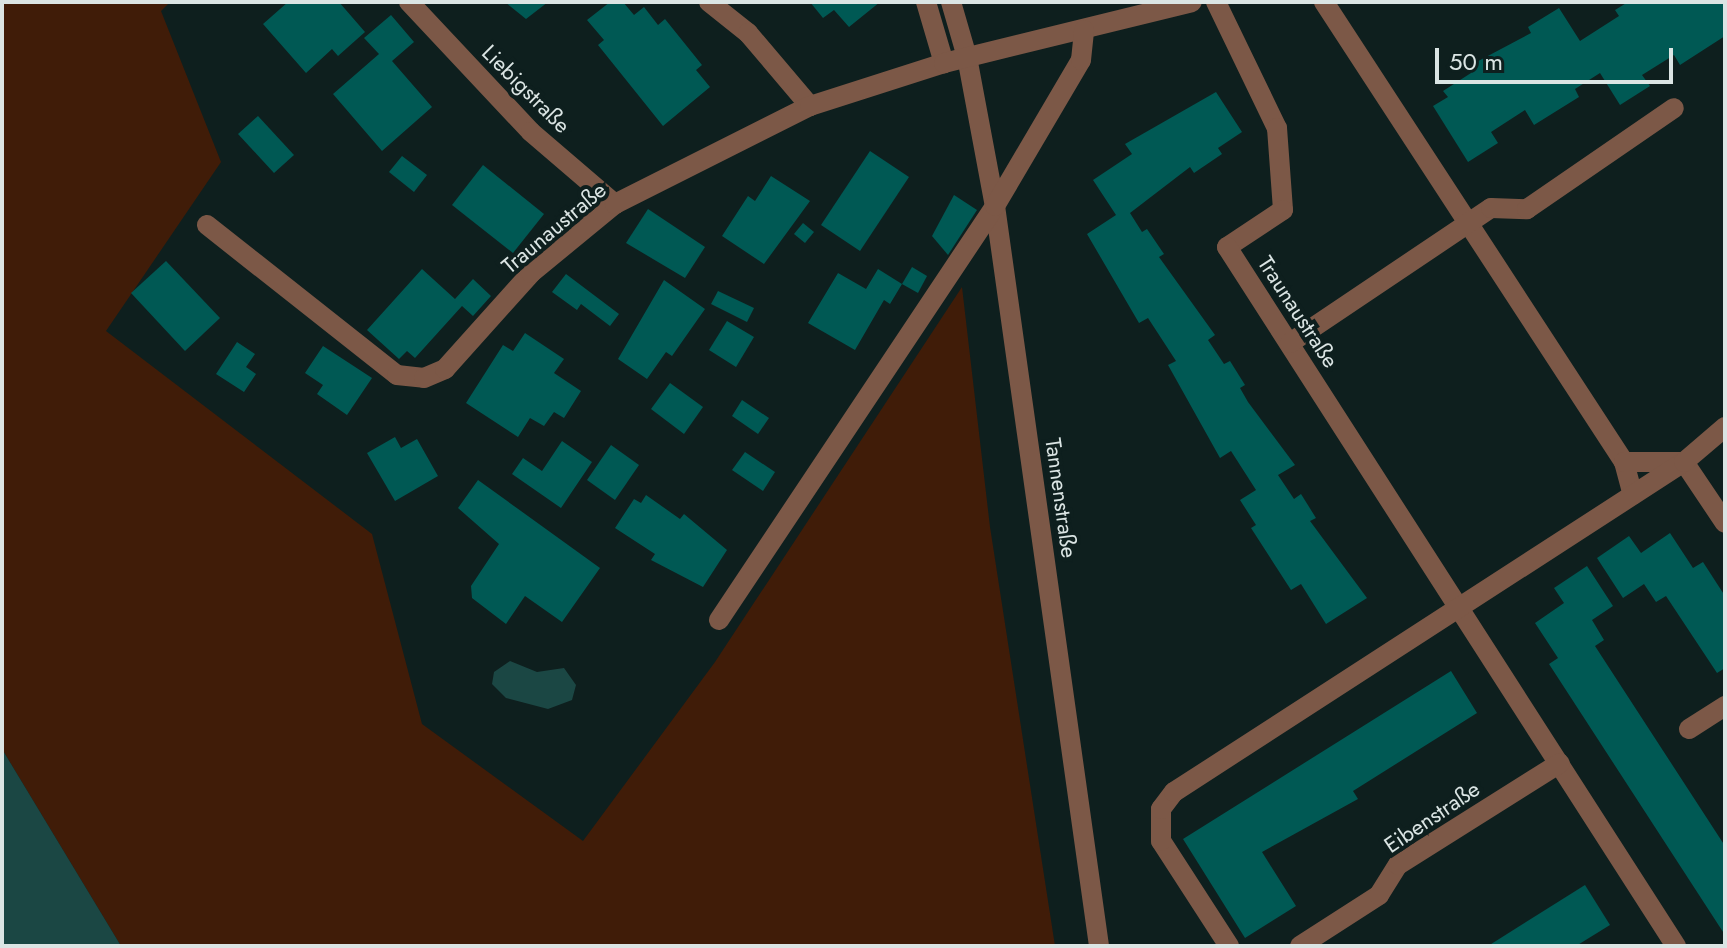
<!DOCTYPE html>
<meta charset="utf-8">
<style>
body{margin:0}
#map{position:relative;width:1727px;height:948px;overflow:hidden;background:#0e1f1e;font-family:Jost,sans-serif}
div>[style]{position:absolute}
[style*='--x']{left:calc(var(--x)*1px);top:calc(var(--y)*1px);width:calc(var(--w)*1px);rotate:calc(var(--a)*1deg)}
.green>*{inset:0;background:#401c08}
.water>*{inset:0;background:#1b4744}
.building>*{inset:0;background:#005954}
.minor>*{height:20px;margin:-10px;padding:0 10px;transform-origin:10px;border-radius:10px;background:#7c5847}
span{translate:-50% -50%;white-space:nowrap;text-align:center;line-height:1.15;-webkit-text-stroke:8px #0e1f1e;paint-order:stroke}
.street-label{font-size:22px;color:#dbe5e4}
.frame{position:absolute;inset:0;border:4px solid #dbe5e4;pointer-events:none}
.scale{position:absolute;left:1435px;top:48px;width:238px;height:36px;box-sizing:border-box;border:4px solid #dbe5e4;border-top:0;padding-left:10px;font-size:24px;line-height:28px;white-space:nowrap;color:#dbe5e4;-webkit-text-stroke:6px #0e1f1e;paint-order:stroke}
</style>
<div id="map">
<div class="green">
<i style="clip-path:polygon(2px 2px,170px 2px,161px 11px,221px 162px,106px 331px,372px 534px,422px 724px,583px 841px,715px 662px,962px 287px,990px 527px,1055px 946px,121px 946px,2px 749px)"></i>
</div>
<div class="water">
<i style="clip-path:polygon(510px 661px,537px 672px,564px 668px,576px 685px,572px 700px,548px 709px,506px 698px,492px 684px,494px 672px)"></i>
<i style="clip-path:polygon(2px 749px,121px 946px,2px 946px)"></i>
</div>
<div class="building">
<i style="clip-path:polygon(288px 2px,339px 2px,365px 32px,338px 56px,332px 49px,306px 73px,263px 24px)"></i>
<i style="clip-path:polygon(505px 2px,548px 2px,526px 19px)"></i>
<i style="clip-path:polygon(610px 2px,623px 2px,634px 15px,644px 7px,658px 25px,665px 19px,702px 65px,696px 70px,710px 87px,663px 126px,598px 45px,604px 40px,587px 20px)"></i>
<i style="clip-path:polygon(810px 2px,880px 2px,849px 27px,834px 10px,823px 18px)"></i>
<i style="clip-path:polygon(1628px 2px,1725px 2px,1725px 36px,1680px 65px,1674px 55px,1642px 75px,1650px 86px,1620px 105px,1600px 73px,1575px 89px,1579px 97px,1534px 125px,1525px 110px,1491px 132px,1498px 143px,1468px 162px,1433px 106px,1448px 97px,1443px 91px,1471px 73px,1467px 67px,1531px 33px,1528px 27px,1559px 8px,1580px 41px,1619px 16px,1615px 10px)"></i>
<i style="clip-path:polygon(391px 15px,414px 42px,392px 61px,432px 107px,382px 151px,333px 94px,379px 54px,364px 38px)"></i>
<i style="clip-path:polygon(1216px 92px,1242px 132px,1218px 148px,1222px 154px,1194px 173px,1190px 167px,1130px 213px,1142px 232px,1147px 229px,1164px 254px,1159px 257px,1215px 335px,1208px 340px,1224px 364px,1230px 361px,1245px 385px,1240px 388px,1248px 402px,1295px 465px,1278px 475px,1294px 499px,1301px 494px,1316px 518px,1310px 521px,1367px 598px,1326px 624px,1301px 584px,1291px 590px,1251px 528px,1256px 525px,1240px 500px,1256px 490px,1231px 451px,1220px 458px,1168px 365px,1176px 361px,1148px 318px,1139px 323px,1087px 234px,1116px 215px,1093px 180px,1132px 154px,1125px 144px)"></i>
<i style="clip-path:polygon(258px 116px,294px 155px,274px 173px,238px 134px)"></i>
<i style="clip-path:polygon(870px 151px,909px 177px,860px 251px,821px 225px)"></i>
<i style="clip-path:polygon(402px 156px,427px 175px,414px 192px,389px 172px)"></i>
<i style="clip-path:polygon(483px 165px,544px 214px,513px 253px,452px 205px)"></i>
<i style="clip-path:polygon(771px 176px,810px 201px,764px 264px,722px 236px,748px 196px,755px 201px)"></i>
<i style="clip-path:polygon(954px 195px,977px 210px,948px 255px,932px 236px)"></i>
<i style="clip-path:polygon(648px 209px,705px 247px,685px 278px,626px 243px)"></i>
<i style="clip-path:polygon(803px 223px,814px 232px,805px 243px,794px 234px)"></i>
<i style="clip-path:polygon(166px 261px,220px 318px,185px 351px,131px 293px)"></i>
<i style="clip-path:polygon(912px 267px,927px 276px,918px 293px,902px 284px)"></i>
<i style="clip-path:polygon(422px 269px,455px 299px,473px 279px,491px 296px,473px 316px,462px 306px,415px 358px,407px 351px,399px 359px,367px 330px)"></i>
<i style="clip-path:polygon(878px 269px,902px 284px,890px 304px,884px 300px,855px 350px,808px 323px,838px 273px,866px 289px)"></i>
<i style="clip-path:polygon(566px 274px,619px 314px,610px 326px,581px 304px,577px 310px,552px 292px)"></i>
<i style="clip-path:polygon(664px 280px,705px 309px,672px 356px,666px 352px,647px 379px,618px 359px)"></i>
<i style="clip-path:polygon(718px 291px,754px 308px,747px 322px,711px 304px)"></i>
<i style="clip-path:polygon(727px 321px,754px 337px,736px 367px,709px 350px)"></i>
<i style="clip-path:polygon(525px 333px,564px 359px,554px 373px,581px 391px,564px 418px,554px 412px,544px 426px,530px 418px,518px 437px,466px 403px,503px 345px,513px 351px)"></i>
<i style="clip-path:polygon(237px 342px,255px 354px,246px 367px,256px 374px,244px 392px,216px 374px)"></i>
<i style="clip-path:polygon(323px 346px,372px 378px,347px 415px,317px 394px,323px 385px,305px 373px)"></i>
<i style="clip-path:polygon(670px 383px,703px 407px,684px 434px,651px 409px)"></i>
<i style="clip-path:polygon(742px 400px,769px 418px,758px 434px,732px 416px)"></i>
<i style="clip-path:polygon(395px 437px,401px 448px,417px 439px,438px 476px,395px 501px,367px 453px)"></i>
<i style="clip-path:polygon(562px 441px,592px 462px,561px 508px,512px 474px,523px 458px,542px 471px)"></i>
<i style="clip-path:polygon(611px 445px,639px 465px,615px 500px,587px 480px)"></i>
<i style="clip-path:polygon(745px 452px,775px 472px,763px 491px,732px 470px)"></i>
<i style="clip-path:polygon(478px 480px,600px 568px,562px 622px,525px 596px,506px 624px,472px 598px,471px 586px,499px 544px,458px 508px)"></i>
<i style="clip-path:polygon(646px 495px,680px 519px,684px 514px,727px 550px,703px 587px,651px 560px,655px 554px,615px 528px,634px 499px,641px 503px)"></i>
<i style="clip-path:polygon(1670px 533px,1693px 568px,1703px 562px,1725px 596px,1725px 668px,1717px 673px,1666px 596px,1656px 602px,1644px 584px,1623px 598px,1597px 558px,1629px 536px,1641px 553px)"></i>
<i style="clip-path:polygon(1587px 566px,1613px 606px,1592px 620px,1604px 640px,1595px 646px,1725px 846px,1725px 935px,1549px 664px,1558px 658px,1535px 623px,1564px 603px,1554px 588px)"></i>
<i style="clip-path:polygon(1451px 671px,1477px 713px,1353px 791px,1358px 799px,1262px 852px,1296px 906px,1245px 938px,1183px 839px)"></i>
<i style="clip-path:polygon(1585px 885px,1610px 925px,1576px 946px,1488px 946px)"></i>
</div>
<div class="minor">
<i style="--x:409;--y:2;--w:178;--a:46.8"></i>
<i style="--x:531;--y:132;--w:111;--a:40.6"></i>
<i style="--x:709;--y:2;--w:50;--a:38.5"></i>
<i style="--x:748;--y:33;--w:96;--a:49.7"></i>
<i style="--x:926;--y:2;--w:64;--a:73.6"></i>
<i style="--x:951;--y:2;--w:57;--a:73.8"></i>
<i style="--x:967;--y:57;--w:152;--a:79.4"></i>
<i style="--x:995;--y:206;--w:747;--a:82"></i>
<i style="--x:1216;--y:2;--w:140;--a:64.2"></i>
<i style="--x:1277;--y:128;--w:82;--a:85.8"></i>
<i style="--x:1283;--y:210;--w:67;--a:146.5"></i>
<i style="--x:1227;--y:247;--w:831;--a:57.29"></i>
<i style="--x:1324;--y:2;--w:549;--a:56.89"></i>
<i style="--x:1624;--y:462;--w:34;--a:75"></i>
<i style="--x:207;--y:225;--w:242;--a:38.3"></i>
<i style="--x:397;--y:375;--w:27;--a:6"></i>
<i style="--x:424;--y:378;--w:23;--a:-23"></i>
<i style="--x:445;--y:369;--w:129;--a:-48.1"></i>
<i style="--x:531;--y:273;--w:109;--a:-39.4"></i>
<i style="--x:615;--y:204;--w:218;--a:-26.7"></i>
<i style="--x:810;--y:106;--w:141;--a:-17.8"></i>
<i style="--x:944;--y:63;--w:255;--a:-13.8"></i>
<i style="--x:1290;--y:343;--w:242;--a:-33.9"></i>
<i style="--x:1491;--y:208;--w:36;--a:2"></i>
<i style="--x:1527;--y:209;--w:178;--a:-34.5"></i>
<i style="--x:1624;--y:462;--w:60;--a:0"></i>
<i style="--x:1684;--y:462;--w:73;--a:56.1"></i>
<i style="--x:719;--y:620;--w:498;--a:-56.3"></i>
<i style="--x:995;--y:206;--w:169;--a:-59.5"></i>
<i style="--x:1081;--y:60;--w:30;--a:-84"></i>
<i style="--x:1689;--y:729;--w:43;--a:-32.6"></i>
<i style="--x:1229;--y:946;--w:125;--a:-122.9"></i>
<i style="--x:1161;--y:841;--w:32;--a:-90"></i>
<i style="--x:1161;--y:809;--w:21;--a:-53"></i>
<i style="--x:1174;--y:792;--w:607;--a:-32.91"></i>
<i style="--x:1684;--y:462;--w:54;--a:-40.5"></i>
<i style="--x:1300;--y:946;--w:94;--a:-32.8"></i>
<i style="--x:1379;--y:895;--w:36;--a:-58"></i>
<i style="--x:1398;--y:865;--w:191;--a:-32.2"></i>
</div>
<div class="street-label">
<span style="left:526px;top:89px;rotate:45deg">Liebigstraße</span>
<span style="left:554px;top:228px;rotate:-40deg">Traunaustraße</span>
<span style="left:1298px;top:312px;rotate:57deg">Traunaustraße</span>
<span style="left:1061px;top:498px;rotate:82deg">Tannenstraße</span>
<span style="left:1432px;top:817px;rotate:-34deg">Eibenstraße</span>
</div>
<div class="frame"></div>
<div class="scale">50 m</div>
</div>
